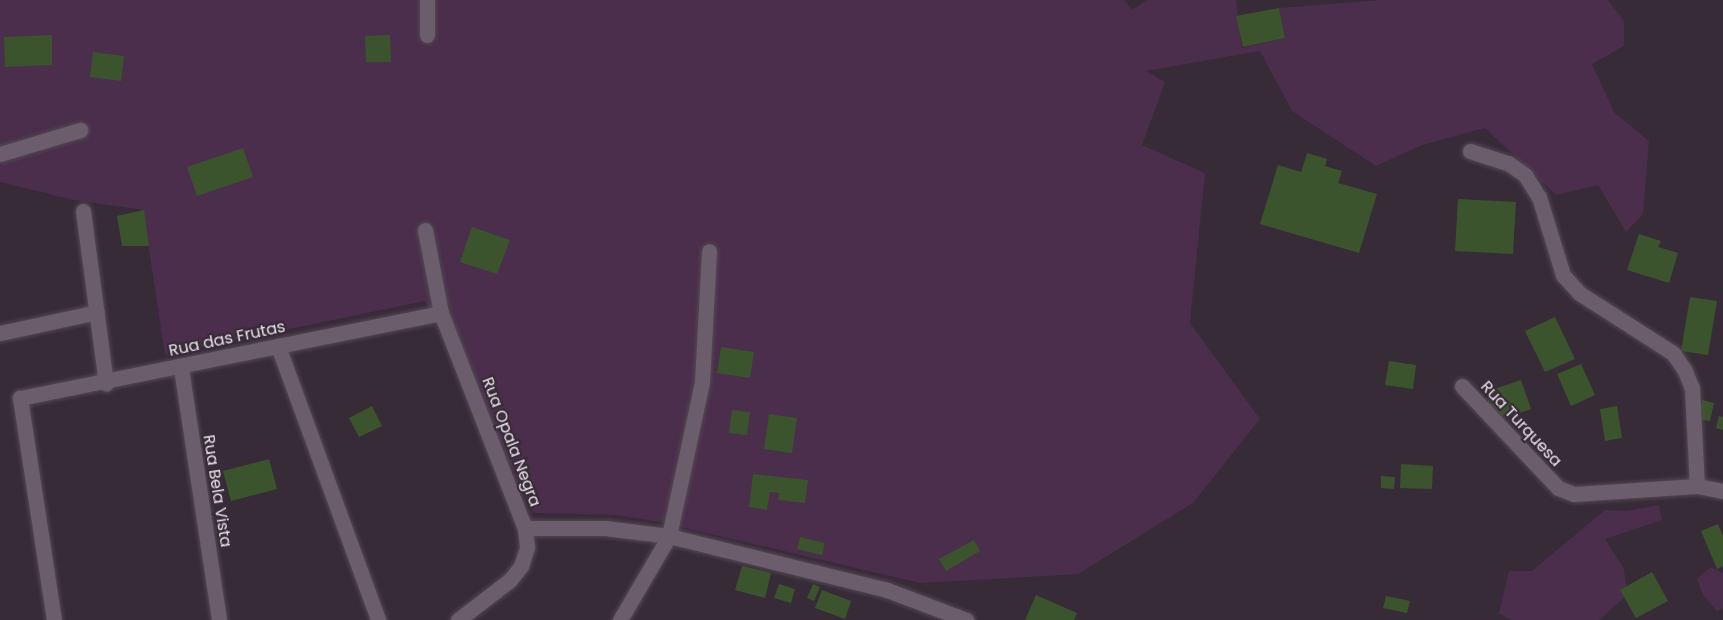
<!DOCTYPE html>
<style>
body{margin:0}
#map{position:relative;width:1723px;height:620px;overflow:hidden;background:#372b37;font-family:Poppins,sans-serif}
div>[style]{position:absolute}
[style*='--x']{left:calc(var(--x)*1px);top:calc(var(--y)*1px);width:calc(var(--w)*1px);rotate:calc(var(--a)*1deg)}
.green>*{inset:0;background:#4a2e4b}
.building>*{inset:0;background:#3c542d}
.roads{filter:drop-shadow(0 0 2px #534853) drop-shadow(0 0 2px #534853)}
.minor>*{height:15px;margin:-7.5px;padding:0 7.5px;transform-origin:7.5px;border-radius:7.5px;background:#6c5d6c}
span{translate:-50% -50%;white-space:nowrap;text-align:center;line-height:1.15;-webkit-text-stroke:4.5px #372b37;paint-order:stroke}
.street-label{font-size:16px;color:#e9e1e9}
</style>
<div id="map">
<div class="green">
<i style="clip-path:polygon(0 0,1124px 0,1132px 10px,1147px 0,1236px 0,1242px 48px,1285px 38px,1279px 8px,1380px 0,1608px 0,1624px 21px,1624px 46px,1592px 64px,1614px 112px,1649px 141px,1643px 214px,1626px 232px,1598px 185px,1556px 195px,1485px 128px,1422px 145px,1376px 166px,1292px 111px,1260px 51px,1146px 71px,1165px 82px,1142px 145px,1205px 173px,1190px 323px,1260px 419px,1193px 503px,1078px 574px,920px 583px,660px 522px,615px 515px,534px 513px,425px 301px,165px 355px,143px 210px,74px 200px,0 182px)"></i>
<i style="clip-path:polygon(1659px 505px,1662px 520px,1605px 539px,1624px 569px,1627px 595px,1599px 620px,1511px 620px,1499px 613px,1509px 571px,1532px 571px,1605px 510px,1627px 511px)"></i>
<i style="clip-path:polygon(1711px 567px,1723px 573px,1723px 608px,1717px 611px,1703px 595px,1697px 579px)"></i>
</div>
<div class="building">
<i style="clip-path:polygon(1279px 8px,1285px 38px,1243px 47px,1236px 16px)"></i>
<i style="clip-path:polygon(52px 35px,52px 65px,5px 67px,4px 37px)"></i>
<i style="clip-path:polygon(390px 35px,391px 62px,366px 62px,365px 36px)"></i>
<i style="clip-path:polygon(93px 52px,124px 56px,121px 81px,90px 77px)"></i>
<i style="clip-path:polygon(243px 148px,253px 177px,197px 196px,187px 167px)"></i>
<i style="clip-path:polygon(1307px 153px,1327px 159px,1325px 166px,1342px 171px,1338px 183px,1377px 194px,1359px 253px,1260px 224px,1278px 165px,1301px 172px)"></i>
<i style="clip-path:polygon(1458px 199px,1516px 202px,1513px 254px,1455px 251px)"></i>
<i style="clip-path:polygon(144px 210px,149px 246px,122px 246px,117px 216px)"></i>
<i style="clip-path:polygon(472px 227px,510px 240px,497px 274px,460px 262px)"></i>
<i style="clip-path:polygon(1639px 234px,1661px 241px,1658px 247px,1678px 253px,1669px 283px,1627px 270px)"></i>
<i style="clip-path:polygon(1690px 297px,1717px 301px,1708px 355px,1681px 351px)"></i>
<i style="clip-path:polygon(1555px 317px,1575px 359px,1545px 372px,1525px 331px)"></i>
<i style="clip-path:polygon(721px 347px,754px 352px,750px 378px,717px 373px)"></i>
<i style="clip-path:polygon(1389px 361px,1416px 365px,1413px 389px,1385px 385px)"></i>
<i style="clip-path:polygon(1581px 364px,1595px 395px,1571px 406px,1557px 374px)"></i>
<i style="clip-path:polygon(1521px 380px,1531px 409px,1495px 422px,1485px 392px)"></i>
<i style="clip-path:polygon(1702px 400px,1714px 403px,1710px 421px,1698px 419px)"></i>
<i style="clip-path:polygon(372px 406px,382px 426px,359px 437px,349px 418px)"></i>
<i style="clip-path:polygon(1617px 406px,1622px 438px,1605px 441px,1600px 409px)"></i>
<i style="clip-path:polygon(732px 410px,750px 412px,747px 435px,729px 433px)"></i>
<i style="clip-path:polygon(769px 414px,797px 418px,792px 453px,764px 449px)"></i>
<i style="clip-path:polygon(1719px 416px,1723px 417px,1723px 430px,1716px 428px)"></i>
<i style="clip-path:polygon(269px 459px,277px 489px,231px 501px,223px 471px)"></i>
<i style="clip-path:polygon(1401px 464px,1433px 466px,1432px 489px,1400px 488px)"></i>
<i style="clip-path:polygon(753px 474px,808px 480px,805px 503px,778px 500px,779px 493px,770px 492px,767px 510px,749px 507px)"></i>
<i style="clip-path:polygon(1381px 476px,1395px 477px,1394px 489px,1381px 488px)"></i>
<i style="clip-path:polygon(1718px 524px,1723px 536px,1723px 566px,1717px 569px,1701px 531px)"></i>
<i style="clip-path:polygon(800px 537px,825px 543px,822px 555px,797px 549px)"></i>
<i style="clip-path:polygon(974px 540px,980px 551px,946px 571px,939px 559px)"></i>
<i style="clip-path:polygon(742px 566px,771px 573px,765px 598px,735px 590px)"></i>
<i style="clip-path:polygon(1652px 572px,1668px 601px,1636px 618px,1620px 590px)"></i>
<i style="clip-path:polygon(779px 584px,795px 589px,791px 603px,774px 598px)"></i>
<i style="clip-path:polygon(813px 584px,820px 587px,814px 601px,807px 598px)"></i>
<i style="clip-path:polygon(822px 590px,851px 601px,845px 619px,815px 608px)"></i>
<i style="clip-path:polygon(1036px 595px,1077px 613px,1074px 620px,1025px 620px)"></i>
<i style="clip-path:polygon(1386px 596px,1410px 601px,1407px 613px,1383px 608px)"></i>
</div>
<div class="roads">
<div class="minor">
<i style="--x:427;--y:35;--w:35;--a:-90"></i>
<i style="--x:1470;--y:151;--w:40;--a:18"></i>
<i style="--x:1508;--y:163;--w:21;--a:35"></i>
<i style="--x:1525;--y:175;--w:26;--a:58"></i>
<i style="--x:1539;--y:197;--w:82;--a:72.9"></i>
<i style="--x:1563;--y:275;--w:24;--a:48"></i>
<i style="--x:1579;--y:293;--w:112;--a:32.6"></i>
<i style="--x:1673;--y:353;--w:22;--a:56"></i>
<i style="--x:1685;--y:371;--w:18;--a:68"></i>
<i style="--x:1692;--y:388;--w:98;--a:87.1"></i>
<i style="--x:0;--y:154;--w:84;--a:-16.7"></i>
<i style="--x:83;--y:211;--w:174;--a:82.4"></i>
<i style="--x:425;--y:230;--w:85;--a:79.1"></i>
<i style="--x:441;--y:313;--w:231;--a:68.7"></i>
<i style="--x:525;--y:528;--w:80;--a:0"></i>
<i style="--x:605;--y:528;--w:64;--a:7.1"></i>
<i style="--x:669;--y:536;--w:225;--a:13.9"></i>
<i style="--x:887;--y:590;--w:85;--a:20.8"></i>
<i style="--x:0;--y:333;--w:99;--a:-12.2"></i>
<i style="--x:278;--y:346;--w:292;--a:69.9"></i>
<i style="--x:181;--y:368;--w:255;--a:81.4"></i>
<i style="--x:1462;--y:386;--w:140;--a:46.7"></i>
<i style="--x:1558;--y:488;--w:17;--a:21"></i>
<i style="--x:1574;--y:494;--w:123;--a:-3.7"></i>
<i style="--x:1697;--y:486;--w:26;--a:11"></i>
<i style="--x:54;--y:620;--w:225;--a:-98.7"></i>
<i style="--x:20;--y:398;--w:429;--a:-11.4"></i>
<i style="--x:458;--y:620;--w:66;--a:-37.6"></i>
<i style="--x:510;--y:580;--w:18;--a:-52"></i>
<i style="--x:521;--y:566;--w:20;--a:-72"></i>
<i style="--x:527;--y:547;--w:19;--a:-96"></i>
<i style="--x:620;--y:620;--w:97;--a:-59.7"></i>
<i style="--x:669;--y:536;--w:157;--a:-77.9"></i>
<i style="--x:702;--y:382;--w:131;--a:-86.9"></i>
</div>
</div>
<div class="street-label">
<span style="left:227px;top:339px;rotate:-12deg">Rua das Frutas</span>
<span style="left:1521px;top:424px;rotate:47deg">Rua Turquesa</span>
<span style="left:511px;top:442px;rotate:69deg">Rua Opala Negra</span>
<span style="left:217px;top:491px;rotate:81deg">Rua Bela Vista</span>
</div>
</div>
